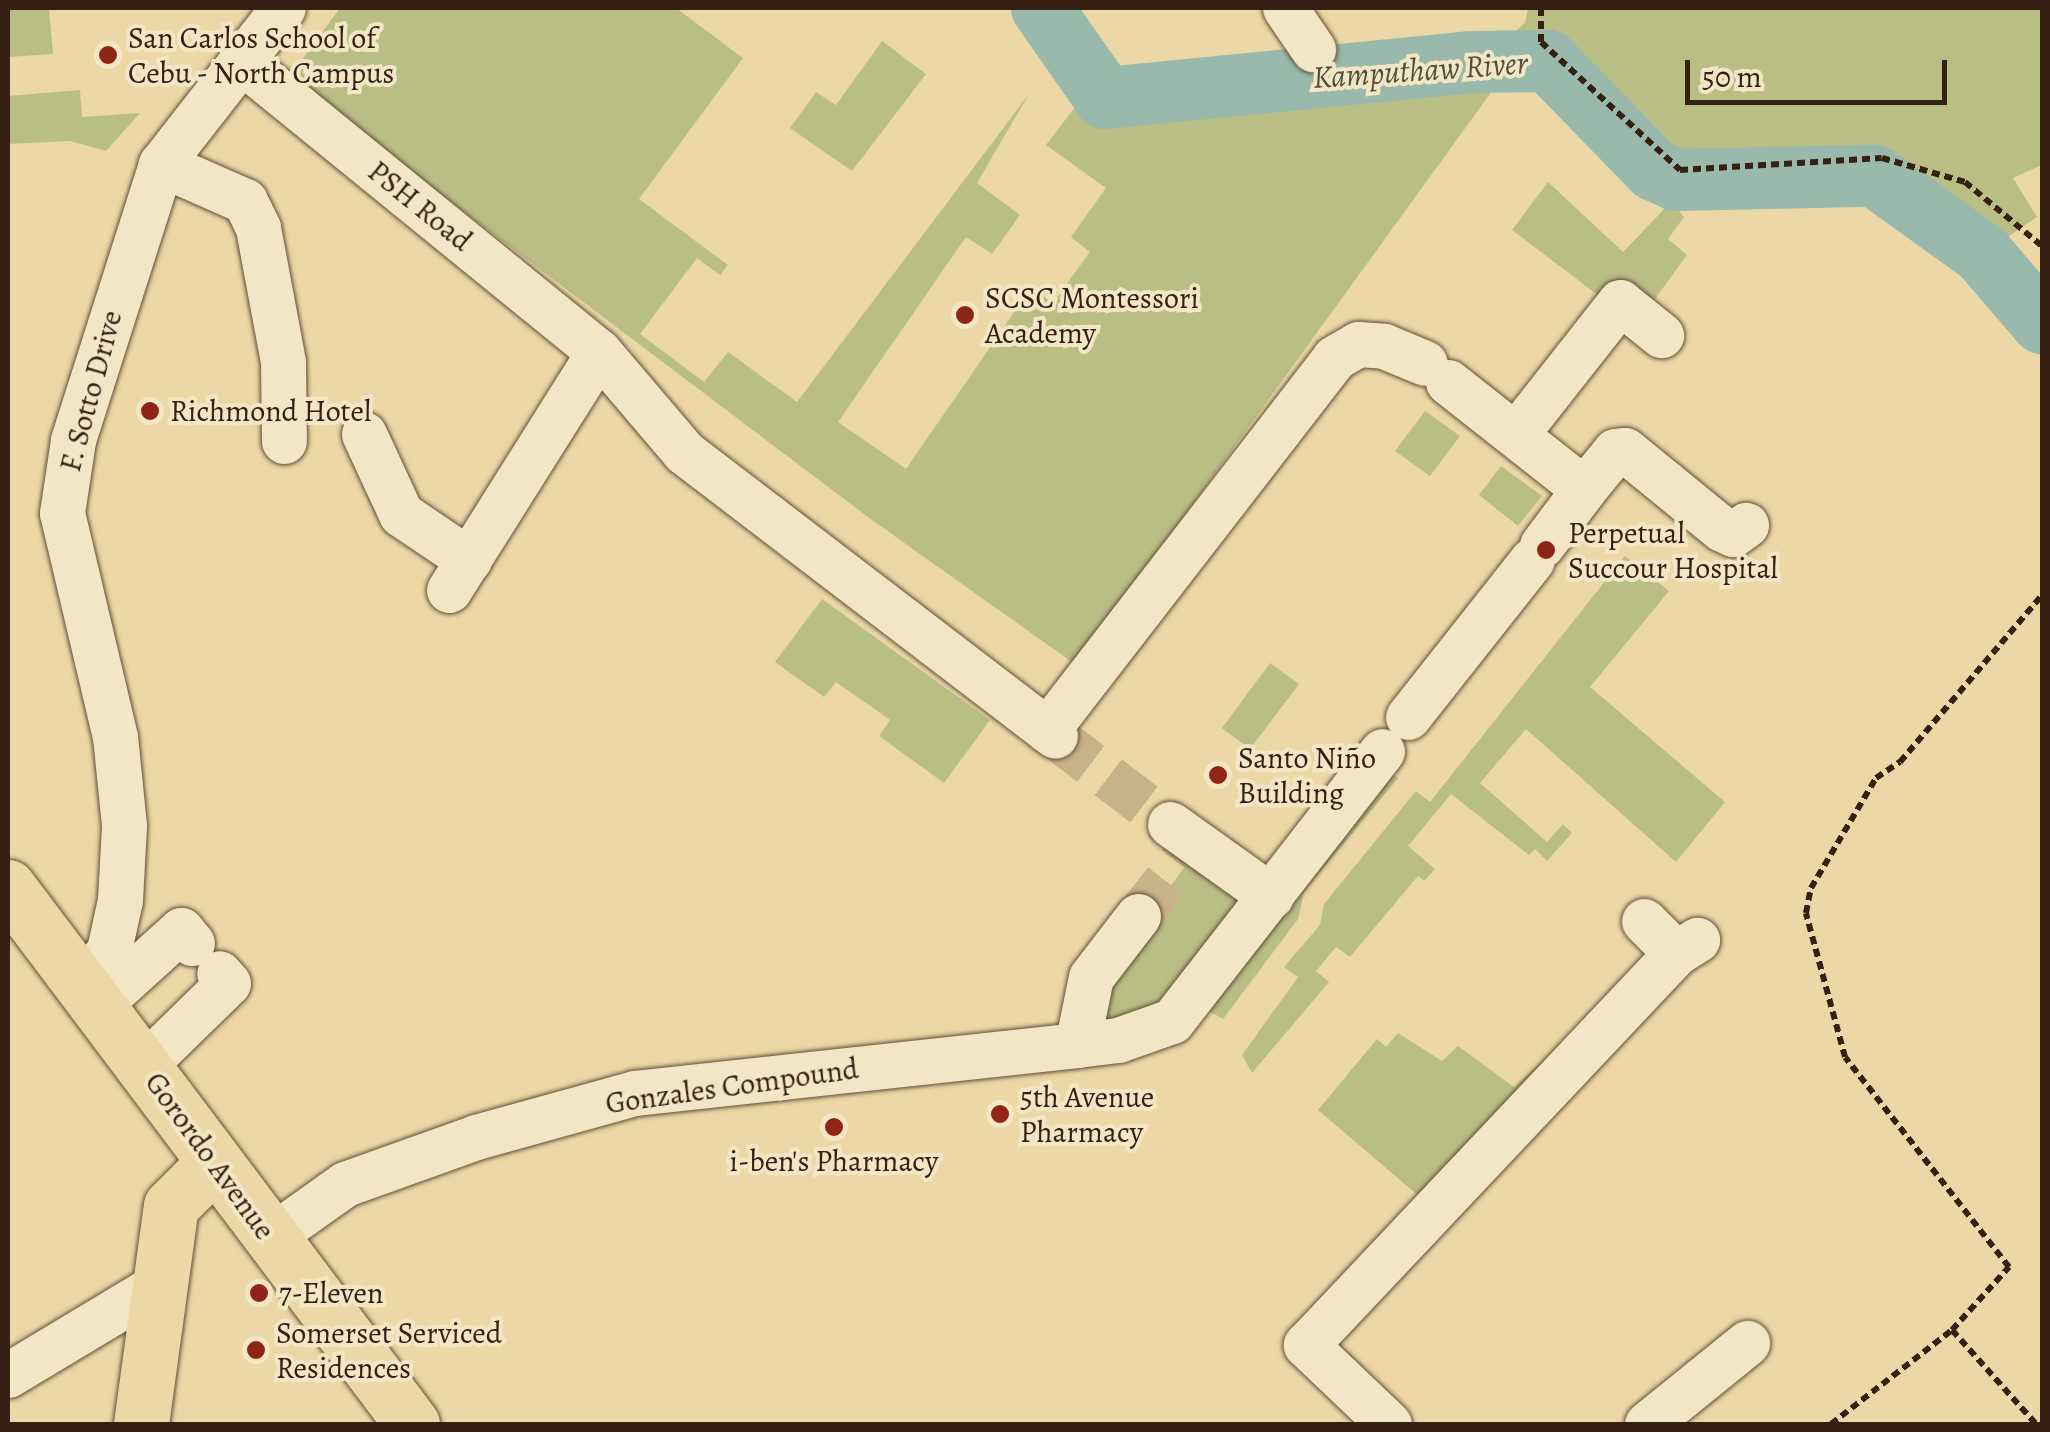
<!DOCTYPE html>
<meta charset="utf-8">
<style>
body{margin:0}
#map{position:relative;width:2050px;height:1432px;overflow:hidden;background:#ebd8a6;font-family:Alegreya,serif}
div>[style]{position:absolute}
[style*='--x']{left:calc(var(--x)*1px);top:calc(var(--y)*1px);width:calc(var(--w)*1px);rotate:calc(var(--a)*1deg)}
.green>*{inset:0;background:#b9be85}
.river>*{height:62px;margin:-31px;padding:0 31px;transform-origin:31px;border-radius:31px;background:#98b9ab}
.minor-tunnel>*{height:45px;margin-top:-22.5px;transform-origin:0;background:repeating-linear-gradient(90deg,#c7b389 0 45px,transparent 0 67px)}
.path>*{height:6px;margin-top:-3px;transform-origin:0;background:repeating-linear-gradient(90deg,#352013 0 8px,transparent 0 13px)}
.roads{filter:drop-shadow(0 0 2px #624e38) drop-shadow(0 0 2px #624e38)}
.minor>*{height:45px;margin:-22.5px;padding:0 22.5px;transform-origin:22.5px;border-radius:22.5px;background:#f2e6c5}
.major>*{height:55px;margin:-27.5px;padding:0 27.5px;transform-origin:27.5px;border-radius:27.5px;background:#ebd8a6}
.dots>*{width:28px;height:28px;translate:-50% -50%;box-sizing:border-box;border:5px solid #f2e6c5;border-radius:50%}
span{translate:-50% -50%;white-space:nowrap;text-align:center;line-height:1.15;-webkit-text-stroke:8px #f2e6c5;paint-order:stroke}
.poi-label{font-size:30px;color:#352013}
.left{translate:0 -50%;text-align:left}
.street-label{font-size:30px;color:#352013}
.water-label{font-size:32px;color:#534e41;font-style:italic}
.frame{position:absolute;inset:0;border:10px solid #352013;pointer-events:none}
.scale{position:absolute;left:1685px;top:60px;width:262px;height:45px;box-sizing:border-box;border:5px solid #352013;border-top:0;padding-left:12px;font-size:30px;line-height:35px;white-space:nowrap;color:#352013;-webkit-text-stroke:8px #f2e6c5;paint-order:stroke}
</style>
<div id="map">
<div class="green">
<i style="clip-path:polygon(8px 8px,49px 8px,53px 54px,8px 57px)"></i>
<i style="clip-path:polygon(340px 8px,676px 8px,743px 58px,639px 199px,728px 265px,720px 275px,697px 258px,640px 334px,704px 382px,728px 352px,797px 402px,1029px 94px,977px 183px,1020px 215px,992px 254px,966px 237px,838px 422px,906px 469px,1031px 288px,1053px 303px,1090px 252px,1071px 237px,1106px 188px,1046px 145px,1089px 89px,1495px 50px,1525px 23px,1528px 8px,2042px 8px,2042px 165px,2013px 178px,2037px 217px,1972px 261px,1888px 205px,1680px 207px,1524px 47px,1076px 665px,872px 520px,288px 79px)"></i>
<i style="clip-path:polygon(882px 41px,926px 74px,852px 171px,790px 128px,816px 92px,836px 105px)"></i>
<i style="clip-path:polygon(80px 90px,82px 117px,140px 113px,106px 151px,70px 141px,8px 144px,8px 96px)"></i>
<i style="clip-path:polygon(1548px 182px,1623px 252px,1671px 202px,1684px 217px,1668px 239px,1687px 255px,1646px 311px,1603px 299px,1512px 230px)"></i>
<i style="clip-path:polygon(1425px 411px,1460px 436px,1430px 476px,1395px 451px)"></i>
<i style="clip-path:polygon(1501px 466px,1542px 496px,1518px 526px,1479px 495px)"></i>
<i style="clip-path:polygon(1625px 556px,1669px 591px,1590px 687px,1725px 802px,1676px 862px,1526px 729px,1480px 783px,1547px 842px,1563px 824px,1572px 833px,1547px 861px,1535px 849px,1529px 855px,1451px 794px,1408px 846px,1435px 869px,1424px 881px,1418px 876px,1350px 957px,1336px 947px,1316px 971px,1329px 982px,1252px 1073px,1242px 1055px,1298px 977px,1284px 967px,1320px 925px,1324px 904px,1416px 791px,1430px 802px)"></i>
<i style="clip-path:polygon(822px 599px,990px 720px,944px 783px,879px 736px,890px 720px,836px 682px,824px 697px,775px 662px)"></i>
<i style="clip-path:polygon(1270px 663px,1299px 684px,1250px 749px,1222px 728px)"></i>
<i style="clip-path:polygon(1381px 764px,1398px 778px,1304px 892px,1298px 919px,1223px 1019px,1199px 1006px)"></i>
<i style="clip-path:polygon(1192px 857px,1248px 901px,1171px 999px,1104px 1021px,1113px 964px)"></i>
<i style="clip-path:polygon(1398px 1033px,1442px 1061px,1458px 1046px,1514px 1087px,1549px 1055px,1448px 1221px,1318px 1110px,1377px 1039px,1386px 1047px)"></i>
</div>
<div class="river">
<i style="--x:1042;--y:8;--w:110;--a:55"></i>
<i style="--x:1105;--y:98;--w:367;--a:-5.6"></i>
<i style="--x:1470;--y:62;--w:78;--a:-0.7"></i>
<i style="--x:1548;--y:61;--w:152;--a:45.8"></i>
<i style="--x:1654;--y:170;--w:24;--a:24"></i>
<i style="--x:1676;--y:180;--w:199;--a:-1.2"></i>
<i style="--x:1875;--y:176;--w:133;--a:35.8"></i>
<i style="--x:1983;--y:254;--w:91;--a:49.5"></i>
</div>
<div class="minor-tunnel">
<i style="--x:1055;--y:736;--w:145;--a:37.4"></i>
<i style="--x:1138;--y:916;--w:93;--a:-52"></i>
</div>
<div class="path">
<i style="--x:1541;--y:8;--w:34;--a:90"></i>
<i style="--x:1541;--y:42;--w:189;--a:42.6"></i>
<i style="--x:1680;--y:170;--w:202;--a:-3.4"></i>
<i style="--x:1882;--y:158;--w:86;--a:16.1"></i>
<i style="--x:1965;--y:182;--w:100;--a:39.7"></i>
<i style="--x:1952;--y:1330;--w:126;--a:48.2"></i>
<i style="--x:1831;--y:1424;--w:153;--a:-37.8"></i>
<i style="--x:1952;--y:1330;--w:85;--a:-47.9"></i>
<i style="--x:2009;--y:1267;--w:266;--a:-128"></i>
<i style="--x:1845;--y:1057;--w:149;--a:-105.2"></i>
<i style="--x:1806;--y:913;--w:25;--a:-79"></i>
<i style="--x:1811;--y:888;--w:128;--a:-59.4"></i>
<i style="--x:1876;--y:778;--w:29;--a:-34"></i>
<i style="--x:1900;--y:762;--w:219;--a:-49.6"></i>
</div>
<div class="roads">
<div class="minor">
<i style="--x:1285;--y:8;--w:50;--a:55.7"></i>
<i style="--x:241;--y:61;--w:461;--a:39.1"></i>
<i style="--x:599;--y:352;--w:131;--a:49.6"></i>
<i style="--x:684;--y:452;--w:467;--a:37.4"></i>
<i style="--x:161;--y:164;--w:92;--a:23.8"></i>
<i style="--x:245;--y:201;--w:30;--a:64"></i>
<i style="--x:258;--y:228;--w:136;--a:79.4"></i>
<i style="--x:283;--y:362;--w:79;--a:89.3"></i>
<i style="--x:1448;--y:382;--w:173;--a:38.2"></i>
<i style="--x:1584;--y:489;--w:49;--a:-50.8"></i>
<i style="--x:1615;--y:451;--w:10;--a:-6"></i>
<i style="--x:1625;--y:450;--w:125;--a:39.2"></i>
<i style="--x:1722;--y:529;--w:12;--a:24"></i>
<i style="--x:1733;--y:534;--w:16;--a:-35"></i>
<i style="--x:364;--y:434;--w:88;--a:65.2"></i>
<i style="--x:401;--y:514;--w:82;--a:34.1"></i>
<i style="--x:1516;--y:434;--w:168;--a:-51.8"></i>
<i style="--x:1620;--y:302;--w:53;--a:38.8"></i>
<i style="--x:1542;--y:545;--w:70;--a:-53.1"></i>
<i style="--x:449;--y:590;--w:281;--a:-57.8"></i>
<i style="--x:1408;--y:717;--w:200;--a:-51.7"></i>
<i style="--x:1047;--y:730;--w:470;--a:-52.3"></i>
<i style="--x:1334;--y:358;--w:28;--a:-30"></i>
<i style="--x:1358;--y:344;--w:26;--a:4"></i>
<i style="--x:1384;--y:346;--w:44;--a:22.5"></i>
<i style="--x:1170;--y:824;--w:124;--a:35.5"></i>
<i style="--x:1644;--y:921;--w:45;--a:45"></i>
<i style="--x:83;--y:986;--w:44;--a:-54.2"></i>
<i style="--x:109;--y:950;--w:51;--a:-77.6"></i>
<i style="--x:120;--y:900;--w:75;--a:-86.9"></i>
<i style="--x:124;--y:825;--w:88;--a:-95.8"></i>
<i style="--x:115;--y:737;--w:230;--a:-103.3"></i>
<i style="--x:62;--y:513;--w:74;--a:-81.4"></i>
<i style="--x:73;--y:440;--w:290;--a:-72.3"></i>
<i style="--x:161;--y:164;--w:198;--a:-52"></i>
<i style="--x:98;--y:1005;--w:112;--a:-42.1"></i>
<i style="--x:181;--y:930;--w:17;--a:50"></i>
<i style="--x:1077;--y:1045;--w:41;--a:-7"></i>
<i style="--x:1118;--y:1040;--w:57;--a:-19.4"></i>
<i style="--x:1172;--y:1021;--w:342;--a:-52.1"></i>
<i style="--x:144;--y:1065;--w:117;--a:-44.3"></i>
<i style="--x:228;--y:983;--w:13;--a:-132"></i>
<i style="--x:269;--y:1238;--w:93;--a:-35.4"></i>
<i style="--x:345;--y:1184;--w:139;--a:-19.7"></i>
<i style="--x:476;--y:1137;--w:165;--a:-15.5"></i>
<i style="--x:635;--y:1093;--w:445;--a:-6.2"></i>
<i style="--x:1077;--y:1045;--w:69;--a:-78.4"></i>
<i style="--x:1091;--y:977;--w:77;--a:-52.4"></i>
<i style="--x:8;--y:1375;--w:181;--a:-31"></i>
<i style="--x:1389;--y:1424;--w:115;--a:-136.4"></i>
<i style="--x:1306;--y:1345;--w:539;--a:-46.65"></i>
<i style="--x:1676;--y:953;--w:25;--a:-32"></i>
<i style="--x:1647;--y:1424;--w:129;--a:-39"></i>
</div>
<div class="major">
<i style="--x:8;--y:887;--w:672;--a:53.04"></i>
<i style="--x:141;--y:1424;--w:220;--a:-82.2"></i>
<i style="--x:171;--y:1206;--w:59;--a:-45"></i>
</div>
</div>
<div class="dots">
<i style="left:108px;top:55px;background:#8f2418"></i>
<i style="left:965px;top:315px;background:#8f2418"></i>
<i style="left:150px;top:411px;background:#8f2418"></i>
<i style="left:1546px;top:550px;background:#8f2418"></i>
<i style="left:1218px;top:775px;background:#8f2418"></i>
<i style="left:1000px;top:1114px;background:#8f2418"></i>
<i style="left:834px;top:1127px;background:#8f2418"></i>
<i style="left:259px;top:1293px;background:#8f2418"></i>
<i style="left:256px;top:1350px;background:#8f2418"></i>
</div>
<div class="poi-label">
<span class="left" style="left:128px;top:55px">San Carlos School of<br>Cebu - North Campus</span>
<span class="left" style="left:985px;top:315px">SCSC Montessori<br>Academy</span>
<span class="left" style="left:170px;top:411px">Richmond Hotel</span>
<span class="left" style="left:1568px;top:550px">Perpetual<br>Succour Hospital</span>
<span class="left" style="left:1238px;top:775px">Santo Niño<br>Building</span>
<span class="left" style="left:1020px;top:1114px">5th Avenue<br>Pharmacy</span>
<span style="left:834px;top:1161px">i-ben's Pharmacy</span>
<span class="left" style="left:279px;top:1293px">7-Eleven</span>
<span class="left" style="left:276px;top:1350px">Somerset Serviced<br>Residences</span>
</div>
<div class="street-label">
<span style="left:420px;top:206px;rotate:39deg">PSH Road</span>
<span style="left:91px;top:391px;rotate:-75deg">F. Sotto Drive</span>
<span style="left:732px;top:1086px;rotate:-8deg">Gonzales Compound</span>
<span style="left:210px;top:1156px;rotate:54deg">Gorordo Avenue</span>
</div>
<div class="water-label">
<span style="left:1420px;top:70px;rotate:-4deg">Kamputhaw River</span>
</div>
<div class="frame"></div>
<div class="scale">50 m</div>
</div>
